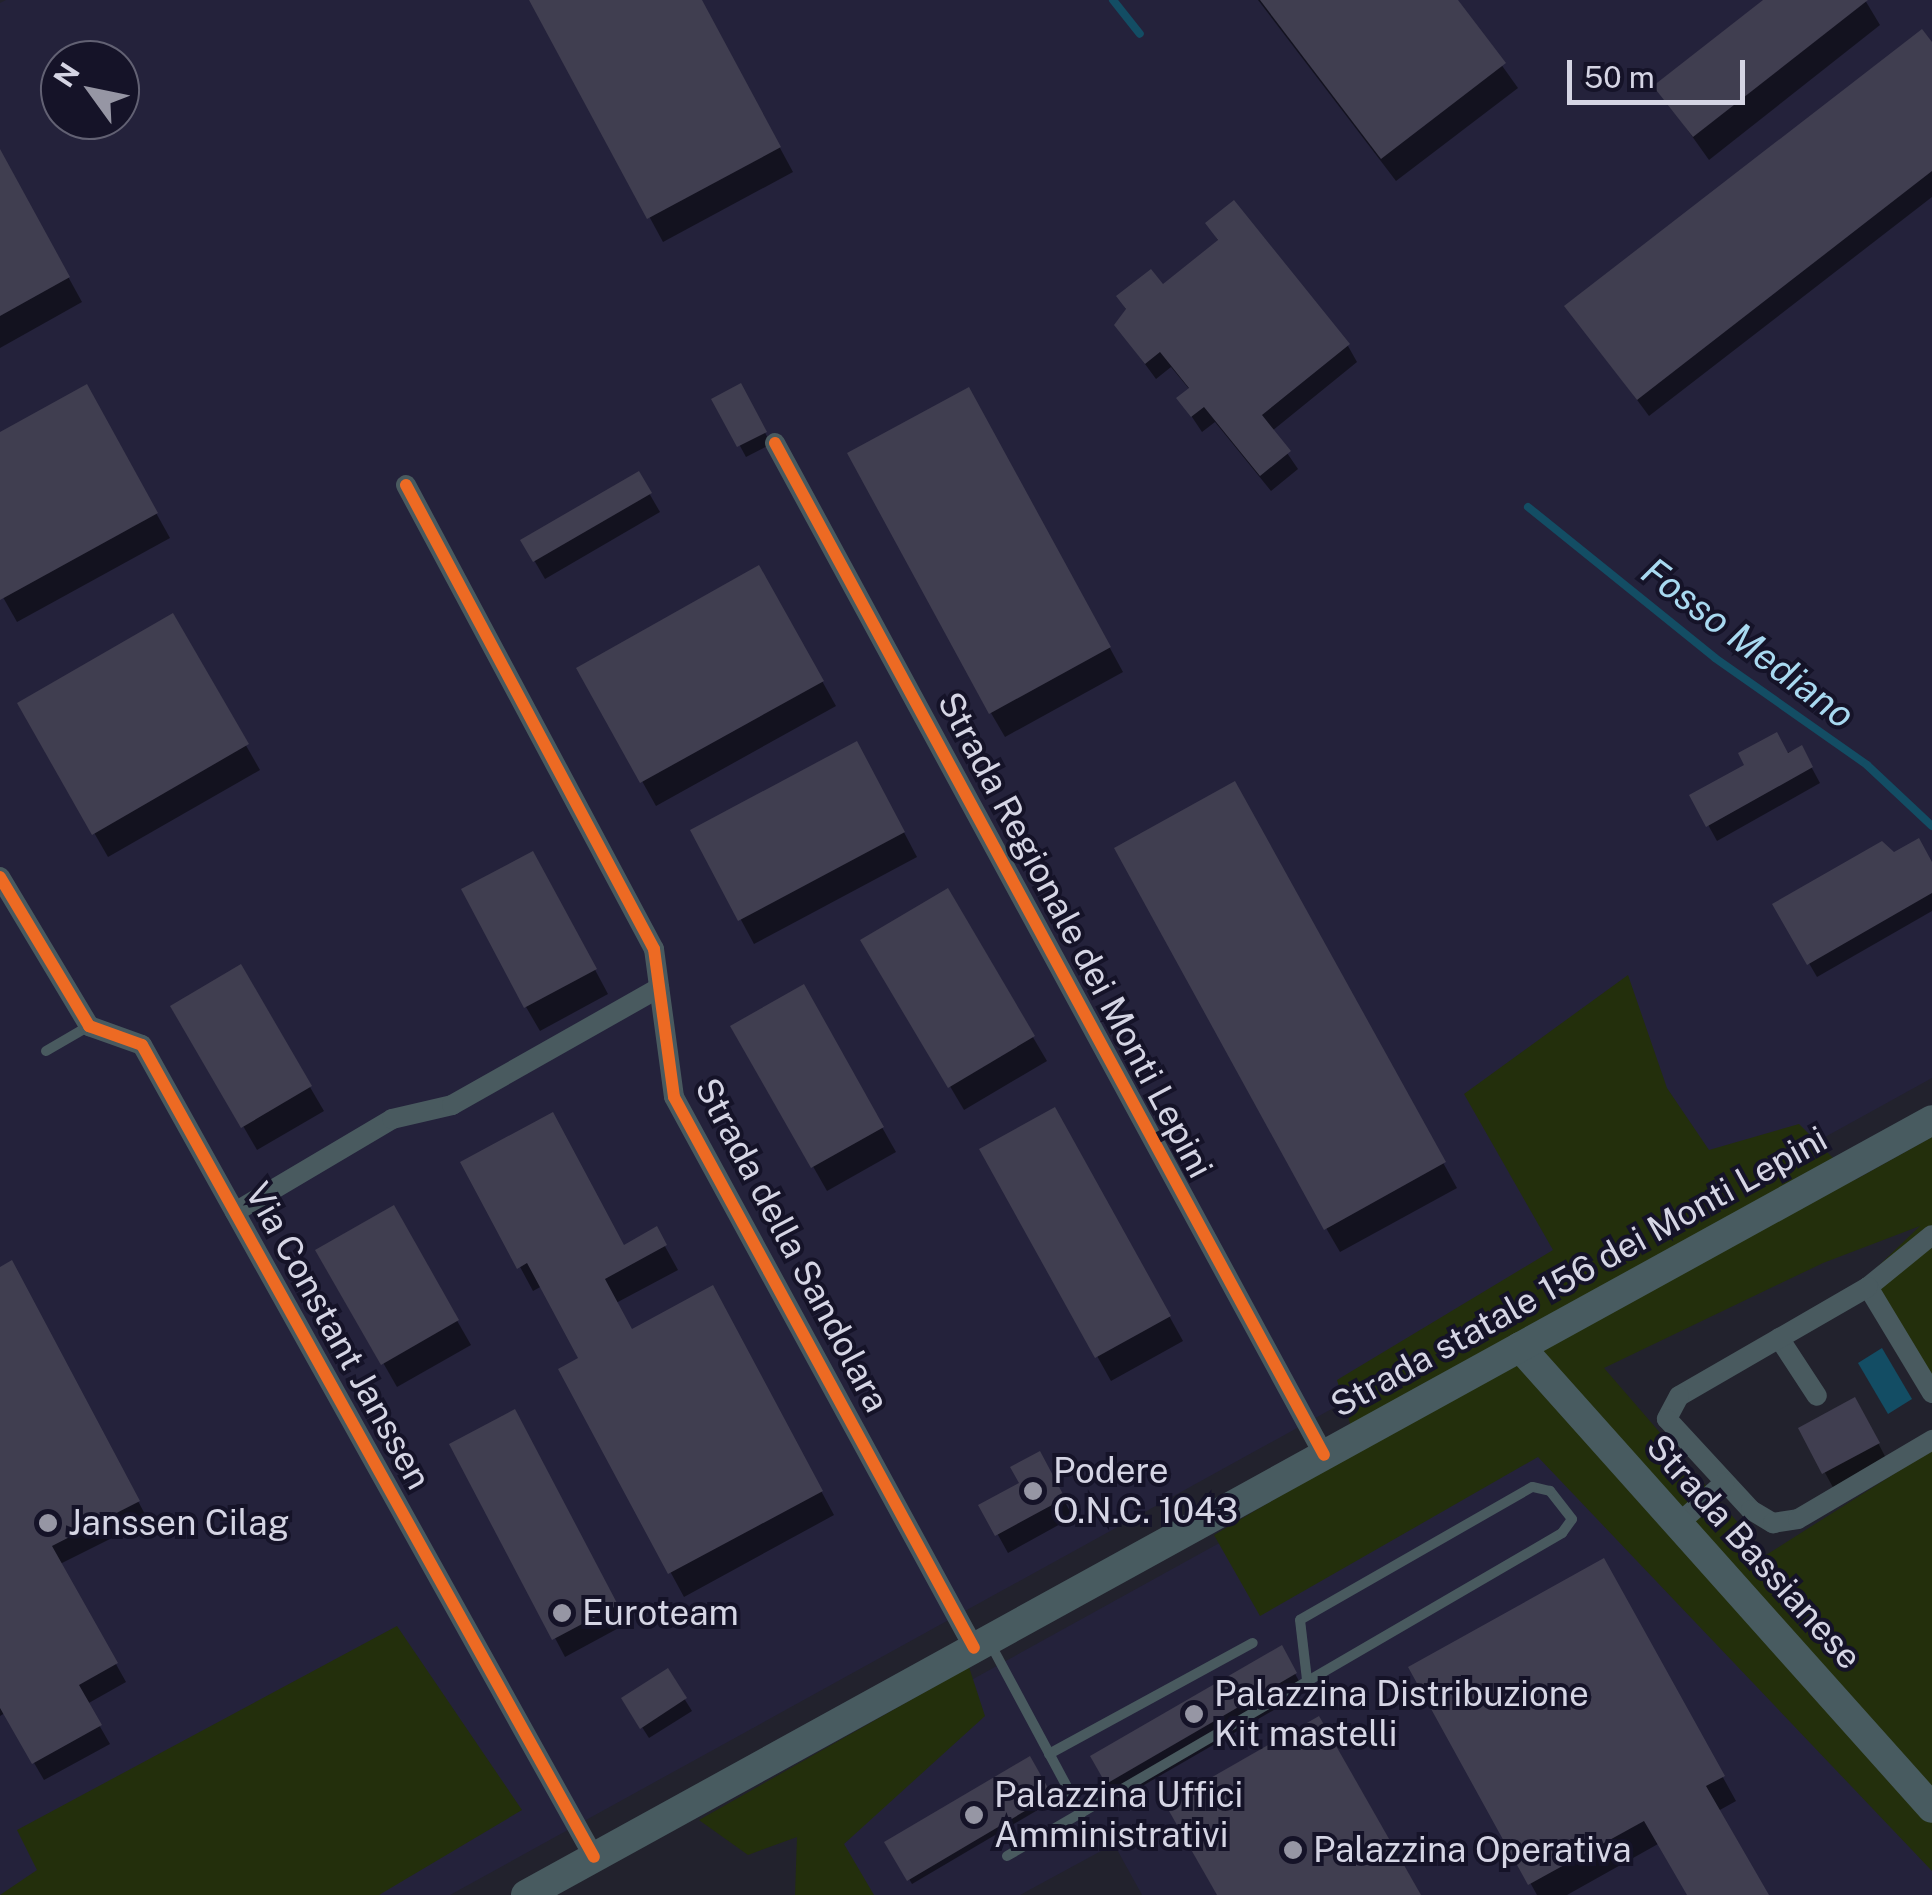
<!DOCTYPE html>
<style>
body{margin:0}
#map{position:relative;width:1932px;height:1895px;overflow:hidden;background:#22222d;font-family:"Public Sans",sans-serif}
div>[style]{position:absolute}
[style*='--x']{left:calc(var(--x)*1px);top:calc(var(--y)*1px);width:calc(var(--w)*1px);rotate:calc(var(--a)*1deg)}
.built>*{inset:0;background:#24223b}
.green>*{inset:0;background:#232f0c}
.water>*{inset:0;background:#134d64}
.shadow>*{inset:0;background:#0007}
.stream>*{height:8px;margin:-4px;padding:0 4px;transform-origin:4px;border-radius:4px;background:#134d64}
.building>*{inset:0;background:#403e50}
.lane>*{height:10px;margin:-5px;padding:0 5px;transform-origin:5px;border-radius:5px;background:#495a5f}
.street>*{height:20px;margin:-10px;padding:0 10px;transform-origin:10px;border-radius:10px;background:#495a5f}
.secondary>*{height:30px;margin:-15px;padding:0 15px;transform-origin:15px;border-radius:15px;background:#485b60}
.cycleway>*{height:12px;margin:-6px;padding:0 6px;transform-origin:6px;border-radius:6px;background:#ed6a23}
.dots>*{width:28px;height:28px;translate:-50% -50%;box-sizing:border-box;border:5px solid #151328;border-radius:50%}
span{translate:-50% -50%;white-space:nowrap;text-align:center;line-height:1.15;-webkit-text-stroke:8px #151328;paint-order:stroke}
.street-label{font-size:35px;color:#d5d5e4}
.poi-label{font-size:35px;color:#d5d5e4}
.left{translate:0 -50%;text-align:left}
.water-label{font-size:38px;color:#a8d9f0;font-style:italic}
.north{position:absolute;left:40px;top:40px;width:100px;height:100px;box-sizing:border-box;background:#151328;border:2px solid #626173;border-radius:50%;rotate:303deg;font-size:28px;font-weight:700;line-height:40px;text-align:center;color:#d5d5e4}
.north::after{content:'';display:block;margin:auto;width:35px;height:45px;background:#9696a4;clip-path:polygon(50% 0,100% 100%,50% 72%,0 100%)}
.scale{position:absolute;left:1567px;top:60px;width:178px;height:45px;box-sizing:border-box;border:5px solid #d5d5e4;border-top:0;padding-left:12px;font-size:30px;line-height:35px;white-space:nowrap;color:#d5d5e4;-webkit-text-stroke:8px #151328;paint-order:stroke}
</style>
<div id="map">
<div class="built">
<i style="clip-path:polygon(evenodd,6px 0,1932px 0,1932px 1078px,450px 1895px,0 1895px,0 3px,6px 0,60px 60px,120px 60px,120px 120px,60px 120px,60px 60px)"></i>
<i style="clip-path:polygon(1511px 1382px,1932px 1862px,1932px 1895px,1142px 1895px,1114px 1844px,1020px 1895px,854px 1895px,790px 1780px)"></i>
</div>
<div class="green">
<i style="clip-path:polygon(1628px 975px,1667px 1088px,1709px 1150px,1799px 1124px,1855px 1180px,1932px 1137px,1932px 1376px,1870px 1274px,1920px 1226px,1823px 1263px,1604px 1368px,1766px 1555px,1932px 1450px,1932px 1871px,1538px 1457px,1260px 1616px,1214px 1535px,1358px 1450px,1337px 1380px,1553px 1250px,1464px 1094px)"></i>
<i style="clip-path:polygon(397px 1626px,522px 1810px,379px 1895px,0 1895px,37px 1870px,17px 1830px)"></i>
<i style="clip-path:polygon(969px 1667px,985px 1716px,844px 1844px,874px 1895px,795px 1895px,797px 1837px,748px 1855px,699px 1820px)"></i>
</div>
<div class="water">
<i style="clip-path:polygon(1882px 1348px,1912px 1399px,1888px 1414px,1858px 1363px)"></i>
</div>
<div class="shadow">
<i style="clip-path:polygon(532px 0,700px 0,793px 172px,663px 242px)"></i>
<i style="clip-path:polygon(1258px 0,1455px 0,1518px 88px,1396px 181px)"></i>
<i style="clip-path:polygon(1767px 0,1865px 0,1880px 25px,1709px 160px,1657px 87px)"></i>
<i style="clip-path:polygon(1932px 46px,1932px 197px,1649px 416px,1568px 307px)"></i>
<i style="clip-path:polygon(0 153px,82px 302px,0 348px)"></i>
<i style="clip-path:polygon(1208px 224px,1348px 346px,1357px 362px,1272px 431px,1298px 469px,1271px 491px,1215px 422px,1202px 432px,1180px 399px,1190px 390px,1171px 367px,1156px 379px,1117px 326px,1127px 311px,1119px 297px,1162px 288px,1219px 242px)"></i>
<i style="clip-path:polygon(86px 387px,170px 538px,17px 622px,0 592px,0 435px)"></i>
<i style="clip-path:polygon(741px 387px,771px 444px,746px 457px,715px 400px)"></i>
<i style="clip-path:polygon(982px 414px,1123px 672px,1005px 737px,991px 713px)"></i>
<i style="clip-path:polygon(638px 474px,660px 512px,545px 579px,523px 541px)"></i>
<i style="clip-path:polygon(759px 568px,836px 706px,656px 806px,579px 669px)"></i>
<i style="clip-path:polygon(172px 616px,260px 770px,108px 857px,20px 704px)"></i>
<i style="clip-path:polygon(1801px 748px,1820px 783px,1717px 841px,1692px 796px,1747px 766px)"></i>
<i style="clip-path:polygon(870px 768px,917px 857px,754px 944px,693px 831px)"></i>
<i style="clip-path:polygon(1248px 808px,1457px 1188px,1340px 1252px,1326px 1228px)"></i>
<i style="clip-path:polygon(1932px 867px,1932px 911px,1817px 977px,1775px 905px)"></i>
<i style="clip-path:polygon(546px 878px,608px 994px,540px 1031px,526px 1007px)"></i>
<i style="clip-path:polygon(947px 892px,1047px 1061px,964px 1110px,864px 941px)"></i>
<i style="clip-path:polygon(240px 968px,324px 1111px,257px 1150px,174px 1007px)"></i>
<i style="clip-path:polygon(803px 988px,896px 1152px,827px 1191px,734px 1027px)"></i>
<i style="clip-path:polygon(1055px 1110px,1183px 1341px,1111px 1381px,982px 1150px)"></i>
<i style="clip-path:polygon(464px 1163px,623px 1248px,656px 1230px,678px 1270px,616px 1303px,632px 1332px,725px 1312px,834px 1515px,684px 1597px,561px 1370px,581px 1359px,542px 1286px,533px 1291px)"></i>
<i style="clip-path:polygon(393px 1209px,471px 1345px,397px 1387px,319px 1251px)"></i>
<i style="clip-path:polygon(0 1270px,22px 1281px,148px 1520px,60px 1564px,126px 1682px,87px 1704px,110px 1744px,44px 1780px,5px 1713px,0 1716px)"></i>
<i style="clip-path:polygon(1865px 1418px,1888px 1462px,1835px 1491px,1801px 1429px)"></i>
<i style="clip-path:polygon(524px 1430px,626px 1624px,565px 1657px,453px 1445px)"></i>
<i style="clip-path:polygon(1039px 1454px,1073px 1517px,1008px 1553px,982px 1506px,1022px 1484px)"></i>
<i style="clip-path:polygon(1603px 1561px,1736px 1801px,1718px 1811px,1766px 1895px,1690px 1895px,1658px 1844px,1567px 1895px,1537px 1895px,1411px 1668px)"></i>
<i style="clip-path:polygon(1281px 1648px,1305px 1692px,1118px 1800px,1093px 1757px)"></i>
<i style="clip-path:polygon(667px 1671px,692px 1711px,649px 1738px,624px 1699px)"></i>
<i style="clip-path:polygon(1029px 1760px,1053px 1801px,912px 1884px,888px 1843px)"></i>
</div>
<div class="stream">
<i style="--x:1113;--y:0;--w:43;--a:51.5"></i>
<i style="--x:1528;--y:507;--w:240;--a:38.9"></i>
<i style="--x:1715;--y:658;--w:186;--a:35.1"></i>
<i style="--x:1867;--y:765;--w:89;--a:43.2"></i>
</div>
<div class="building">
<i style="clip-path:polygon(529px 0,702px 0,781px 147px,647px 219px)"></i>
<i style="clip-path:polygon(1260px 0,1458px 0,1506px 63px,1381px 159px)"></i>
<i style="clip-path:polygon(1763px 0,1868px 0,1693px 137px,1653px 86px)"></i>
<i style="clip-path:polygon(1922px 29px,1932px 42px,1932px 171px,1637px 400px,1564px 306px)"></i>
<i style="clip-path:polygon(0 149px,70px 277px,0 316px)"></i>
<i style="clip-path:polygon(1234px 200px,1350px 344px,1262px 415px,1291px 451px,1260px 476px,1204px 407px,1191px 417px,1176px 398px,1189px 388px,1160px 352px,1145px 364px,1114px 325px,1126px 309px,1116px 296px,1151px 269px,1163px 284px,1218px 240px,1205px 223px)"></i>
<i style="clip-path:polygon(741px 383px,767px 432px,737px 447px,711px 399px)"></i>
<i style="clip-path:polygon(87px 384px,158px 513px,0 600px,0 432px)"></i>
<i style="clip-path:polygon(969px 387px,1111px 647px,989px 714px,847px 453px)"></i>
<i style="clip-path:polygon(639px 471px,652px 493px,533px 562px,520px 540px)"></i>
<i style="clip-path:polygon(759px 565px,824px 681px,640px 783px,576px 668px)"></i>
<i style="clip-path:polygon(173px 613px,249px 744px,92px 835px,17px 703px)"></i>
<i style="clip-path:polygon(1777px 732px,1788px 753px,1802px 745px,1813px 767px,1706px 827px,1689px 795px,1744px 765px,1738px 753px)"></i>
<i style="clip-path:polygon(857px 741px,905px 832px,738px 921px,690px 830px)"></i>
<i style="clip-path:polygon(1235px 781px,1446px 1162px,1324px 1230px,1114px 848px)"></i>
<i style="clip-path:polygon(1919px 838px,1932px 862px,1932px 893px,1807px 965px,1772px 904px,1882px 841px,1894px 852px)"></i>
<i style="clip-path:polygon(533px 851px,597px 969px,524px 1008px,461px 889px)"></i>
<i style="clip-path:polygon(948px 888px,1035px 1036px,948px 1088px,860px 940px)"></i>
<i style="clip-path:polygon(241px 964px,312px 1086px,241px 1128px,170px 1006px)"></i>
<i style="clip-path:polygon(804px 984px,884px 1127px,811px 1168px,730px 1026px)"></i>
<i style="clip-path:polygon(1055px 1107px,1171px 1316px,1095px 1358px,979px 1149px)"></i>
<i style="clip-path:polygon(553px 1112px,624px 1245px,657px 1226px,667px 1245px,605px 1279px,632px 1329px,713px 1285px,823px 1491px,668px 1574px,558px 1369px,578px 1358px,527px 1263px,517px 1269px,460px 1162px)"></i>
<i style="clip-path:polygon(394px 1205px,459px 1320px,381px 1365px,315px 1250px)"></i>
<i style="clip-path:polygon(12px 1260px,140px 1501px,52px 1546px,118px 1663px,79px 1685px,102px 1725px,32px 1764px,0 1708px,0 1267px)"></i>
<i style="clip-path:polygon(1855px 1397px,1880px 1443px,1822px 1474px,1798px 1428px)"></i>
<i style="clip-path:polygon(515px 1409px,618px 1605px,552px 1640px,449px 1444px)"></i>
<i style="clip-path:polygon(1040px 1451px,1065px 1498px,995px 1536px,978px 1505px,1019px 1483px,1010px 1467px)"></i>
<i style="clip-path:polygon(1604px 1558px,1725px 1776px,1706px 1786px,1769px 1895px,1687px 1895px,1644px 1821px,1528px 1885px,1408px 1667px)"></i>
<i style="clip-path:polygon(1282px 1645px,1297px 1673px,1106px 1784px,1090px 1756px)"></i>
<i style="clip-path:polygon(668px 1668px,687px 1698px,640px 1729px,621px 1698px)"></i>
<i style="clip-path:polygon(1319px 1716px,1421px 1895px,1217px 1895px,1165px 1804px)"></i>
<i style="clip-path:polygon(1030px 1756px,1052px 1795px,907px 1881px,884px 1842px)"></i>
</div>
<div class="lane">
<i style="--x:46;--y:1051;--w:50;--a:-30.2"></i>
<i style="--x:991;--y:1645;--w:191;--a:61.8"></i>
<i style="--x:1081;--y:1813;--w:557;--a:-30.2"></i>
<i style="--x:1562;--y:1533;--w:17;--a:-54"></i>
<i style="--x:1572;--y:1519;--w:36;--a:-128"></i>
<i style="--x:1550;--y:1491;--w:18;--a:-167"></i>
<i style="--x:1532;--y:1487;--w:267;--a:150.2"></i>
<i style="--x:1300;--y:1620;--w:60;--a:83.3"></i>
<i style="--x:1049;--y:1754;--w:232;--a:-28.6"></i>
<i style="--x:1007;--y:1856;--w:86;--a:-30.2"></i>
</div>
<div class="street">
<i style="--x:775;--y:443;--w:1151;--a:61.52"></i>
<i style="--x:406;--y:485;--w:526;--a:61.88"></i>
<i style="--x:654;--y:949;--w:149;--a:82.3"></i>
<i style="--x:674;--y:1097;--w:627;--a:61.43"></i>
<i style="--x:0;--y:877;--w:174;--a:59.1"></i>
<i style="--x:89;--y:1026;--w:56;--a:19.7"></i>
<i style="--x:142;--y:1045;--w:929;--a:60.9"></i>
<i style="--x:235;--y:1212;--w:182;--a:-30.6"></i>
<i style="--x:392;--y:1119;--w:62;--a:-13.1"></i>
<i style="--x:452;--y:1105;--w:238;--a:-29.5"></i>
<i style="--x:1868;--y:1287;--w:82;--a:-39.1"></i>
<i style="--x:1779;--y:1338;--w:69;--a:56.8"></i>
<i style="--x:1932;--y:1393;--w:124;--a:-121.1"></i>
<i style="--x:1868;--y:1287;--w:218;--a:150"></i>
<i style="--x:1679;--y:1396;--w:26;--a:118"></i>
<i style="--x:1667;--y:1419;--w:124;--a:47.3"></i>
<i style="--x:1751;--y:1510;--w:26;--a:31"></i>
<i style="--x:1773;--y:1523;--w:25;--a:-9"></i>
<i style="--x:1798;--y:1519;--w:156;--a:-30.5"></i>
<i style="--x:1678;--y:1524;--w:62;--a:-41.7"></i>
</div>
<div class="secondary">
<i style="--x:1520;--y:1347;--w:618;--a:48.21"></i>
<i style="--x:526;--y:1895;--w:1605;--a:-28.86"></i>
</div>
<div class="cycleway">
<i style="--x:775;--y:443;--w:1151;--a:61.52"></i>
<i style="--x:406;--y:485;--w:526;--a:61.88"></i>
<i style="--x:654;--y:949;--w:149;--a:82.3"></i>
<i style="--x:674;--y:1097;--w:627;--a:61.43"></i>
<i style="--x:0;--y:877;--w:174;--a:59.1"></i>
<i style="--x:89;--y:1026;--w:56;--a:19.7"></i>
<i style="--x:142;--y:1045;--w:929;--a:60.9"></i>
</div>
<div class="dots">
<i style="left:1033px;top:1491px;background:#9696a4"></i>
<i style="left:48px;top:1523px;background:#9696a4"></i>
<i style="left:562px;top:1613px;background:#9696a4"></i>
<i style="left:1194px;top:1714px;background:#9696a4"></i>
<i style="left:974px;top:1815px;background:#9696a4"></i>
<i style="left:1293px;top:1850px;background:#9696a4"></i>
</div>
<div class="street-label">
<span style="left:1075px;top:935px;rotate:62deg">Strada Regionale dei Monti Lepini</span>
<span style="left:792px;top:1245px;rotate:62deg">Strada della Sandolara</span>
<span style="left:1579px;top:1272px;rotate:-29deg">Strada statale 156 dei Monti Lepini</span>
<span style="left:338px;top:1336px;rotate:61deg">Via Constant Janssen</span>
<span style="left:1754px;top:1552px;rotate:48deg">Strada Bassianese</span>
</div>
<div class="poi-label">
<span class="left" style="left:1053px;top:1491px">Podere<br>O.N.C. 1043</span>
<span class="left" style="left:68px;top:1523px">Janssen Cilag</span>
<span class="left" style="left:582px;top:1613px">Euroteam</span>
<span class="left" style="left:1214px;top:1714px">Palazzina Distribuzione<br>Kit mastelli</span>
<span class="left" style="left:994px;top:1815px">Palazzina Uffici<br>Amministrativi</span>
<span class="left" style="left:1313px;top:1850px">Palazzina Operativa</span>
</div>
<div class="water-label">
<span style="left:1748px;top:643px;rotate:37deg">Fosso Mediano</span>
</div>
<div class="north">N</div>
<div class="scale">50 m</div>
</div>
